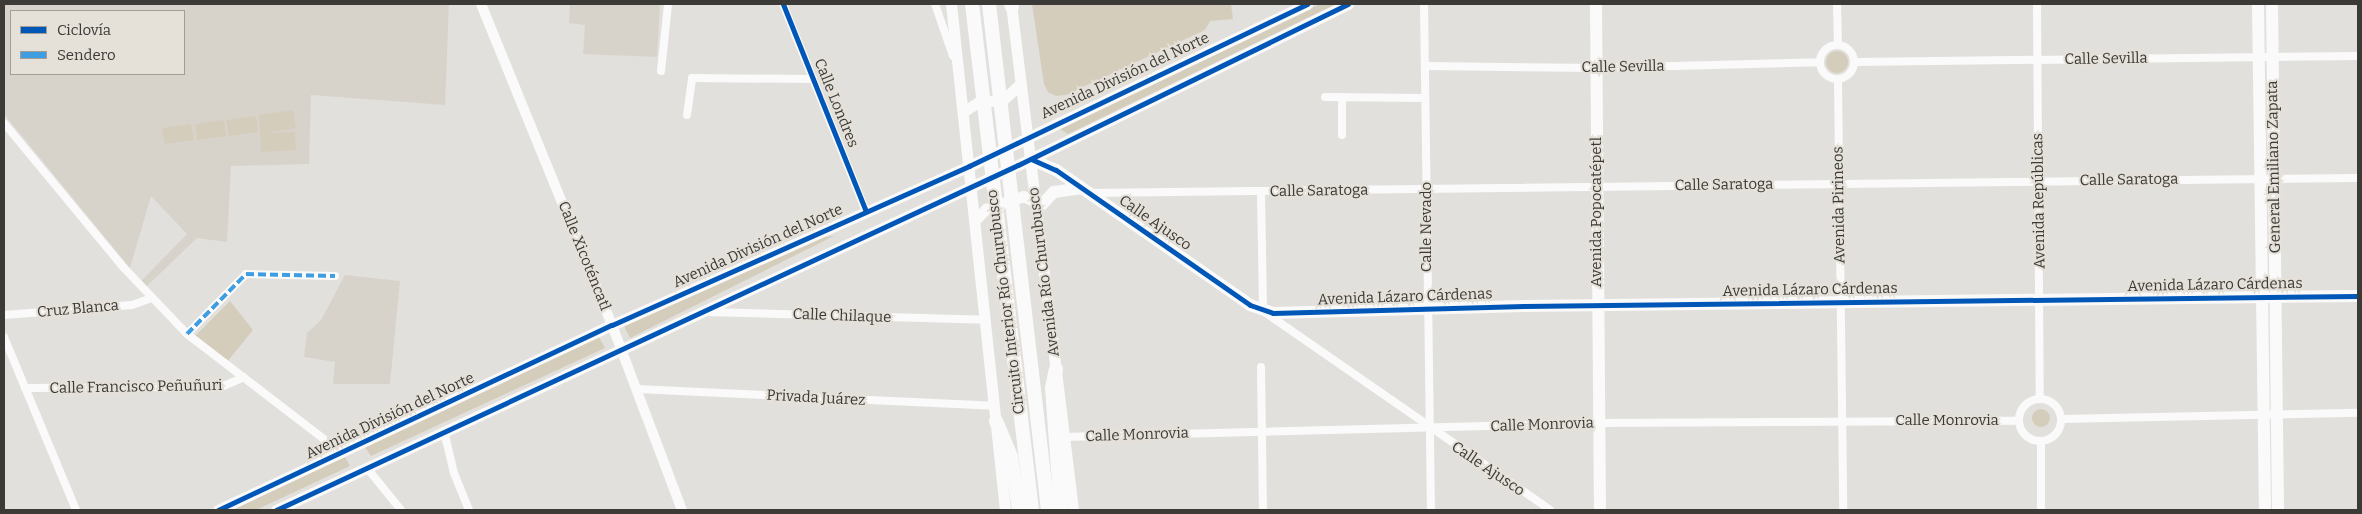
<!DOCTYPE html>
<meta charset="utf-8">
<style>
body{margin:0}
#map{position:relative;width:2362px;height:514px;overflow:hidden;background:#e2e0dc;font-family:Bitter,serif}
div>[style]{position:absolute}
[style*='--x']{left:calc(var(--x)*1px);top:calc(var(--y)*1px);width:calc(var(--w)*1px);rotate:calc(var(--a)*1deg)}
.built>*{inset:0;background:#d8d3ca}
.green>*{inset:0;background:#d5cdbb}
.round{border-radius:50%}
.minor>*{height:8px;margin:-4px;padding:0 4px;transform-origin:4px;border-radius:4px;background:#fbfafa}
.minor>.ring{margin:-4px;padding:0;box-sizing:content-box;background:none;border:8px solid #fbfafa;border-radius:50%}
.tertiary>*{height:10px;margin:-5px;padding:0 5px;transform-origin:5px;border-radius:5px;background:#fbfafa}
.secondary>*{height:11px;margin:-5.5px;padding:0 5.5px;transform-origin:5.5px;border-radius:5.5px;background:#fbfafa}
.primary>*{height:12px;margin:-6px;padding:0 6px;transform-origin:6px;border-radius:6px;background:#fbfafa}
.motorway>*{height:14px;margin:-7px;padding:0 7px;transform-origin:7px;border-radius:7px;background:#fbfafa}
.quiet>*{height:4px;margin-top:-2px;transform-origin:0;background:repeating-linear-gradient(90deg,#3f9ee2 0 8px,transparent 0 12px)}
.cycleway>*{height:5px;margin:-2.5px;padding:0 2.5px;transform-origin:2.5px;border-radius:2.5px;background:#0057b8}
span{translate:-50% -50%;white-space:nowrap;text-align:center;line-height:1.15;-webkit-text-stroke:4px #e5e1d9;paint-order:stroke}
.street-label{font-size:15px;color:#3b3a37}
.frame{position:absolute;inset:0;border:5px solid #3b3a37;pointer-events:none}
.legend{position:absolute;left:10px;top:10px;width:175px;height:65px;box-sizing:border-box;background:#e5e1d9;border:1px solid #a19e98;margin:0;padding:6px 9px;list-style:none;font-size:15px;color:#3b3a37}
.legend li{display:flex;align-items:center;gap:10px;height:25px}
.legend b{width:25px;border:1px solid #a19e98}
</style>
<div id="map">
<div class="built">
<i style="clip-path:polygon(evenodd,4px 4px,449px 4px,445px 105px,311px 95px,309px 164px,231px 166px,227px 242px,197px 238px,146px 287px,141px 281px,187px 234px,151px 196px,130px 268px,4px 114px,4px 4px,11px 11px,184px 11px,184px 74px,11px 74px,11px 11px)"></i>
<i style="clip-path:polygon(570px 4px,660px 4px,657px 57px,583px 54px,585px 25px,569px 23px)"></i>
<i style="clip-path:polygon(345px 275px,400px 281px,390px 384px,333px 384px,335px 362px,304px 357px,307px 333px,321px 320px)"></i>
</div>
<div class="green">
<i style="clip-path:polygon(1032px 4px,1231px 4px,1233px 19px,1210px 21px,1205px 30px,1066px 95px,1056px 96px,1048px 92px,1044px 84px)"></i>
<i style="clip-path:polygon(1320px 4px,1336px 4px,1068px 134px,1060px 129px)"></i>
<i class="round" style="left:1826px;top:51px;width:22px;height:22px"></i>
<i style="clip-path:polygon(293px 110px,296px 128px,266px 133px,295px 132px,296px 150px,261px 152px,259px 115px)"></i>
<i style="clip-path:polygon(256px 116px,258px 132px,229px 136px,226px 120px)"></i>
<i style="clip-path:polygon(224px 120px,226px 136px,197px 140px,195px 124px)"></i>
<i style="clip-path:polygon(191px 124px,194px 140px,165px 144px,162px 128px)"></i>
<i style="clip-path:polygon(834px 236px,630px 338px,624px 326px,824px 237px)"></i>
<i style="clip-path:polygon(230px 301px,253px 330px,227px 362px,194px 337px)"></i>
<i style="clip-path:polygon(599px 337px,605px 348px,371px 456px,365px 447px)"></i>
<i class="round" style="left:2032px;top:409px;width:18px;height:18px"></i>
<i style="clip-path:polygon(345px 457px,350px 466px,256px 510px,228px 510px)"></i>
</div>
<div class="minor">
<i style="--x:783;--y:4;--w:223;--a:68.2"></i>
<i style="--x:935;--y:4;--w:55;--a:70.9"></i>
<i style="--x:1424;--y:4;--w:506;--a:89.21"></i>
<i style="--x:1837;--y:4;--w:41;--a:88.6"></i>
<i style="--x:2037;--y:4;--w:395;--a:89.6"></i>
<i class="ring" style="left:1820px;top:45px;width:26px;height:26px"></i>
<i style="--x:1854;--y:62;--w:504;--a:-0.68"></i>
<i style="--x:1426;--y:66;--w:171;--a:0.7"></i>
<i style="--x:1597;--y:68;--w:223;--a:-1.5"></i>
<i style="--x:661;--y:71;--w:67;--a:-84"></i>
<i style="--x:1838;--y:79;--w:431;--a:89.3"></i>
<i style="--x:1325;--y:97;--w:100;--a:0.6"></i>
<i style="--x:1342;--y:97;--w:38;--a:90"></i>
<i style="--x:687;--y:115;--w:37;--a:-82"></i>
<i style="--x:692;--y:78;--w:121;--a:0.5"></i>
<i style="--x:4;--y:123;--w:188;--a:50.4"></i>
<i style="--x:124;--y:268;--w:91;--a:46.3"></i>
<i style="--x:187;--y:334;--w:194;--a:37.5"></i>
<i style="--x:1261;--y:192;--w:119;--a:89"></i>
<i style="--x:1263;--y:311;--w:349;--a:34.7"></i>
<i style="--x:1090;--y:193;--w:1268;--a:-0.68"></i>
<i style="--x:706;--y:312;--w:279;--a:1.6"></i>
<i style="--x:4;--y:315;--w:128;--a:-4.5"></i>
<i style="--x:132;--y:305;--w:20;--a:-20"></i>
<i style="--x:187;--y:334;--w:84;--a:-45.5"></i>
<i style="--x:246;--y:274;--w:89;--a:1.3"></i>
<i style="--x:4;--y:337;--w:187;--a:67.4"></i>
<i style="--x:1261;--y:367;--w:143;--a:89.2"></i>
<i style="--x:25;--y:388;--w:196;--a:-0.3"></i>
<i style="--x:221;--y:387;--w:25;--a:-23"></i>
<i style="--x:637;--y:389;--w:357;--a:2.7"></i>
<i class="ring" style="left:2019px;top:399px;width:34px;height:34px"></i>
<i style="--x:2061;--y:419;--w:297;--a:-1.2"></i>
<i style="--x:444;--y:431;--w:43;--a:76.6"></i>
<i style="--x:454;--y:473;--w:40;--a:68"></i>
<i style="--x:1064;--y:437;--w:536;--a:-1.5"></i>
<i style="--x:1600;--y:423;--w:419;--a:-0.3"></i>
<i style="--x:2041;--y:441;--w:69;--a:90"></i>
<i style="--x:367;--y:468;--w:54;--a:51"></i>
</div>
<div class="tertiary">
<i style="--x:481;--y:4;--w:347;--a:67.8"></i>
<i style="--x:612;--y:325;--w:198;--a:69.3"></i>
</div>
<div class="secondary">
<i style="--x:951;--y:4;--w:509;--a:83.91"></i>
<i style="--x:1011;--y:4;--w:510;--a:83.01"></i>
<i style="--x:963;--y:112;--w:17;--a:-33"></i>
<i style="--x:977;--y:103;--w:27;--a:-8"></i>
<i style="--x:1004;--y:99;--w:23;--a:-43"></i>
<i style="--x:975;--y:220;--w:17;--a:-45"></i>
<i style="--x:987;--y:208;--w:38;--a:-18"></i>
<i style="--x:1023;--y:196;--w:14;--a:25"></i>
<i style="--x:218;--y:510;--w:435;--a:-25.2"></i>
<i style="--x:612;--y:325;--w:391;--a:-24"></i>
<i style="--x:969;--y:166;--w:375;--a:-25.6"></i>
<i style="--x:276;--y:510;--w:818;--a:-24.94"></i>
<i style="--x:1018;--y:165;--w:367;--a:-26"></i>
</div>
<div class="primary">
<i style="--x:1596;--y:4;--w:506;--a:89.55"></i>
<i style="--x:2258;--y:4;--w:506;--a:89.21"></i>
<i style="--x:2272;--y:4;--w:506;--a:89.32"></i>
<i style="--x:1031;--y:159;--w:27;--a:24"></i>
<i style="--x:1056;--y:170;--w:236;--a:34.8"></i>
<i style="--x:1250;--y:305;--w:24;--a:19"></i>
<i style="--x:1273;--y:313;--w:251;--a:-1.6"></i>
<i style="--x:1524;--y:306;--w:834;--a:-0.69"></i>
<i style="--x:1037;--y:210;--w:25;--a:-47"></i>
<i style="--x:1054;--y:192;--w:28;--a:-8"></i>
</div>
<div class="motorway">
<i style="--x:972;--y:4;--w:510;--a:83.24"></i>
<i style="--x:989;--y:4;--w:509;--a:83.35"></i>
<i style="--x:1011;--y:4;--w:3;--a:72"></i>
<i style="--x:1056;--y:369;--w:19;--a:102"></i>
<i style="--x:1052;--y:388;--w:122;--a:85.8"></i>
<i style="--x:996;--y:421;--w:39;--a:67"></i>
<i style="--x:1011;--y:457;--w:54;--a:81.4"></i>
</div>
<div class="quiet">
<i style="--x:187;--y:334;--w:84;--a:-45.5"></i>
<i style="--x:246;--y:274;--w:89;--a:1.3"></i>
</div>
<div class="cycleway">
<i style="--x:783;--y:4;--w:223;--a:68.2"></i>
<i style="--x:1031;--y:159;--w:27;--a:24"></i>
<i style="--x:1056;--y:170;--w:236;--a:34.8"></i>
<i style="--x:1250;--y:305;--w:24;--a:19"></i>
<i style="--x:1273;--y:313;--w:251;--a:-1.6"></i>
<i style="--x:1524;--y:306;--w:834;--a:-0.69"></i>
<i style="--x:218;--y:510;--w:435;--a:-25.2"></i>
<i style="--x:612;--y:325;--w:391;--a:-24"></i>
<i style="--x:969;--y:166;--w:375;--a:-25.6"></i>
<i style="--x:276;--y:510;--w:818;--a:-24.94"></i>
<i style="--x:1018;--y:165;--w:367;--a:-26"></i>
</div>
<div class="street-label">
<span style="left:2106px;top:59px;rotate:-1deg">Calle Sevilla</span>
<span style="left:1623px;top:67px;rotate:-1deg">Calle Sevilla</span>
<span style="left:1125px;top:76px;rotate:-25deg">Avenida División del Norte</span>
<span style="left:836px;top:103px;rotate:68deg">Calle Londres</span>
<span style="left:2274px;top:167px;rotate:-91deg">General Emiliano Zapata</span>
<span style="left:2129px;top:180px;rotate:-1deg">Calle Saratoga</span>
<span style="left:1724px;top:185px;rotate:-1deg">Calle Saratoga</span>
<span style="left:1319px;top:191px;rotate:-1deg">Calle Saratoga</span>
<span style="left:2039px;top:201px;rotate:-91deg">Avenida Repúblicas</span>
<span style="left:1839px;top:205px;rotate:-91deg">Avenida Pirineos</span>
<span style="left:1597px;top:212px;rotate:-90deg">Avenida Popocatépetl</span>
<span style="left:1155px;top:223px;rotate:35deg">Calle Ajusco</span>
<span style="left:1427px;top:227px;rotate:-90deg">Calle Nevado</span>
<span style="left:758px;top:246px;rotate:-24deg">Avenida División del Norte</span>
<span style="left:584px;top:256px;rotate:68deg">Calle Xicoténcatl</span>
<span style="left:1044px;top:272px;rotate:-97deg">Avenida Río Churubusco</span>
<span style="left:2215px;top:285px;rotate:-1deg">Avenida Lázaro Cárdenas</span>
<span style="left:1810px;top:290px;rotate:-1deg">Avenida Lázaro Cárdenas</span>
<span style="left:1405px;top:297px;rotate:-2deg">Avenida Lázaro Cárdenas</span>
<span style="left:1006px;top:302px;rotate:-97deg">Circuito Interior Río Churubusco</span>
<span style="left:78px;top:309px;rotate:-5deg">Cruz Blanca</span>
<span style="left:842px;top:316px;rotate:2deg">Calle Chilaque</span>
<span style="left:136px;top:387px;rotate:-1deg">Calle Francisco Peñuñuri</span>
<span style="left:816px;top:398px;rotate:3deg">Privada Juárez</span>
<span style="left:390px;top:416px;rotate:-25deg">Avenida División del Norte</span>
<span style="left:1947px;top:421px">Calle Monrovia</span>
<span style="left:1542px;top:425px;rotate:-2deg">Calle Monrovia</span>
<span style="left:1137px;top:435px;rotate:-2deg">Calle Monrovia</span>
<span style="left:1488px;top:469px;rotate:34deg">Calle Ajusco</span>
</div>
<div class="frame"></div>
<ul class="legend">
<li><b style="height:6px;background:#0057b8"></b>Ciclovía</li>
<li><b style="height:6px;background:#3f9ee2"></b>Sendero</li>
</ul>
</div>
